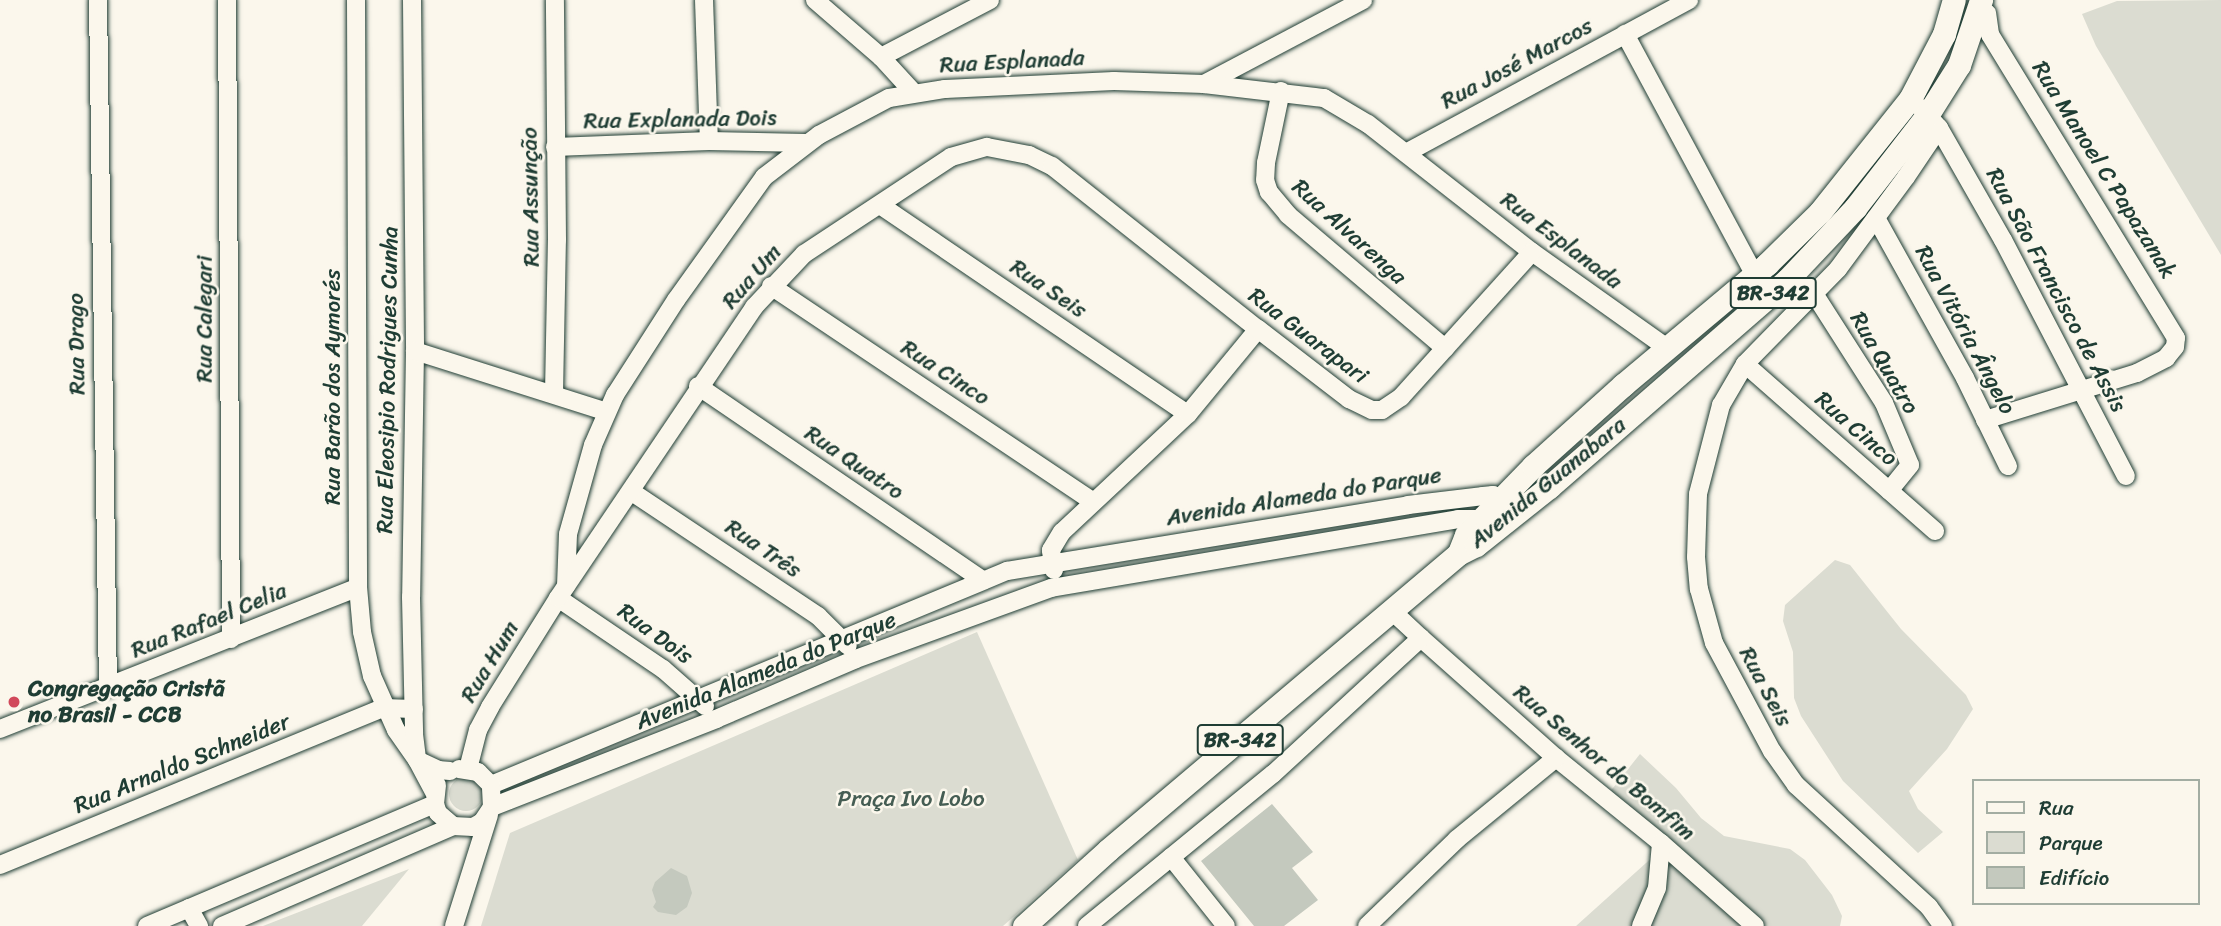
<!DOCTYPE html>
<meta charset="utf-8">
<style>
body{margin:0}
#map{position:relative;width:2221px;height:926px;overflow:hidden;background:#fbf7ec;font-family:Sriracha,sans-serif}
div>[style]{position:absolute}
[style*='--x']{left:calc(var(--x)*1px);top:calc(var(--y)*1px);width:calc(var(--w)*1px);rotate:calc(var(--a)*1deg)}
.green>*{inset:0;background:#dbdcd1}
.round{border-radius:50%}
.building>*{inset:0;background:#c4c9be}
.roads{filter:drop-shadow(0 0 2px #1f3d34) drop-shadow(0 0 2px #1f3d34)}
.minor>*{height:18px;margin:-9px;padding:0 9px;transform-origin:9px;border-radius:9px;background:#fbf7ec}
.major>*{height:23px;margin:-11.5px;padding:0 11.5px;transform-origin:11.5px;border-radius:11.5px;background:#fbf7ec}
.dots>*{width:19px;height:19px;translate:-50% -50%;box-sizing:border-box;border:4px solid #fbf7ec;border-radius:50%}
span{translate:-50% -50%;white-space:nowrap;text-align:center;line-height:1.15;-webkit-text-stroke:5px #fbf7ec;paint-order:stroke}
.shield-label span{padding:2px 5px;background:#fbf7ec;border:2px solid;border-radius:5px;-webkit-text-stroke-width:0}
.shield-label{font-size:21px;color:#1f3d34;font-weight:700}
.street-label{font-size:23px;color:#1f3d34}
.poi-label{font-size:23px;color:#1f3d34;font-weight:700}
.left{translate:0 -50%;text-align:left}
.park-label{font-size:23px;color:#455d53}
.legend{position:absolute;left:1972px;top:779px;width:228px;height:126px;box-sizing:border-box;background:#fbf7ec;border:2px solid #a3ada2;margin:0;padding:9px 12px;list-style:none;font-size:21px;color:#1f3d34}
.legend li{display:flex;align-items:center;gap:14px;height:35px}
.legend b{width:35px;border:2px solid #a3ada2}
</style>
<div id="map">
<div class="green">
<i style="clip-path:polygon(2221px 0,2221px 255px,2096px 46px,2082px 14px,2117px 1px)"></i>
<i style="clip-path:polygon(1835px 560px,1850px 565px,1901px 629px,1966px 695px,1973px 709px,1947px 749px,1909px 791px,1918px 809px,1943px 832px,1918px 853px,1843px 781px,1801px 716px,1794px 698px,1793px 652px,1783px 621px,1785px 605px)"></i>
<i style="clip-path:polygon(977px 632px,1078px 860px,1003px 926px,481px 926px,510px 833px)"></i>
<i style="clip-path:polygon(1640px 754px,1676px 788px,1701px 818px,1724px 836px,1790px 849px,1805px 860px,1832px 895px,1842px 916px,1840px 926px,1576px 926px,1666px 845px,1609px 793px)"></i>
<i class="round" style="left:449px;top:777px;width:34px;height:34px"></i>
<i style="clip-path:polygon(409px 869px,362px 926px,263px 926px)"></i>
</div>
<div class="building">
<i style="clip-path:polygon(1272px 804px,1313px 852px,1292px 868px,1318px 900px,1284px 926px,1254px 926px,1201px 861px)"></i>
<i style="clip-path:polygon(671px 868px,687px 876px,692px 893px,687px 907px,676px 915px,658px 912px,653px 907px,656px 902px,652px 890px,655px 882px)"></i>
</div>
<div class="roads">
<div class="minor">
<i style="--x:98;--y:0;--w:688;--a:89.17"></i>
<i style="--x:227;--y:0;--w:639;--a:89.64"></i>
<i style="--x:356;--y:0;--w:587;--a:89.8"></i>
<i style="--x:358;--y:587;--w:45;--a:84.9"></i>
<i style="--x:362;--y:632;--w:45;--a:77.2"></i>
<i style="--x:372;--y:676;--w:59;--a:66"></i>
<i style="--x:396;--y:730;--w:37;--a:55"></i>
<i style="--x:417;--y:760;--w:23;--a:25"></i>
<i style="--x:438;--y:770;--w:12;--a:5"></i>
<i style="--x:412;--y:0;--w:351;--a:89.5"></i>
<i style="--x:415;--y:351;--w:246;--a:90.9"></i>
<i style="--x:411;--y:597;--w:137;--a:88.7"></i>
<i style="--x:414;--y:734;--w:26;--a:83"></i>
<i style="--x:417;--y:760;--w:38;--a:62"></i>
<i style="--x:704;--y:0;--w:141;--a:88"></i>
<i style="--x:815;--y:0;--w:87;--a:40.8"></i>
<i style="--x:881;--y:57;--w:49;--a:47.5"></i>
<i style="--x:1625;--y:34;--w:274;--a:61.7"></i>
<i style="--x:881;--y:57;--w:123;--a:-27.6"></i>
<i style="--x:1204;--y:84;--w:180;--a:-27.8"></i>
<i style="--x:1281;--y:91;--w:74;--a:101.8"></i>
<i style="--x:1266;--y:163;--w:17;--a:93"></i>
<i style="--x:1265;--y:180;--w:13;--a:72"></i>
<i style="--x:1269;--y:192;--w:30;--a:50"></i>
<i style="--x:1288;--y:215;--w:206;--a:40.3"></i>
<i style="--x:1921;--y:108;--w:27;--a:48"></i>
<i style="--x:1939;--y:128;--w:59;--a:124"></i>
<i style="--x:1906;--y:177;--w:114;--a:126.5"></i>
<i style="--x:1838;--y:269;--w:133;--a:134.4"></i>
<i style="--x:1745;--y:364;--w:48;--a:120.3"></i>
<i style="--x:1721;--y:405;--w:92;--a:104.5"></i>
<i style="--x:1698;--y:494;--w:63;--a:91.8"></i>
<i style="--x:1696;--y:557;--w:32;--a:85"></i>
<i style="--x:1699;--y:589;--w:56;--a:74.5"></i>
<i style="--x:1714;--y:643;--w:123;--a:61.8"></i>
<i style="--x:1772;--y:751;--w:42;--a:54.8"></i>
<i style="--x:1796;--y:785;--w:180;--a:42.5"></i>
<i style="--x:1929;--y:907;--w:24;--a:54"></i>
<i style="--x:1939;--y:128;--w:129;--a:60.3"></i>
<i style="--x:2003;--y:240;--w:266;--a:62.5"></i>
<i style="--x:555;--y:147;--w:154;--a:-2.2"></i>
<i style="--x:709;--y:141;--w:97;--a:1.2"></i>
<i style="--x:1406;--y:153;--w:322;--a:-28.4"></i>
<i style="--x:880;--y:205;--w:372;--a:34.2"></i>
<i style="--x:1876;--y:218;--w:183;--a:60.9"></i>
<i style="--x:1965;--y:378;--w:98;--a:64"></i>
<i style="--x:771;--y:286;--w:386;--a:33.8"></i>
<i style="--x:1815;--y:295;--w:128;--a:57.4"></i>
<i style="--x:1884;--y:403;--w:67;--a:67.2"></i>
<i style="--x:1910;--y:465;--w:33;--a:129"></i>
<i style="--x:415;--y:351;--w:201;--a:17.6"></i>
<i style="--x:1745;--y:364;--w:253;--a:41.3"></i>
<i style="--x:698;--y:386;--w:344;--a:34.3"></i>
<i style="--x:554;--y:393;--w:153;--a:-88.9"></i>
<i style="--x:557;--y:240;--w:240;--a:-90.5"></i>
<i style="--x:1985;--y:420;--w:159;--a:-17.2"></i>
<i style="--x:2137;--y:373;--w:33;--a:-27"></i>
<i style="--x:2166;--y:358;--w:14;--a:-51"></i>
<i style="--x:2175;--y:347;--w:9;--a:-84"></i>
<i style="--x:2176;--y:338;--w:356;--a:-121.5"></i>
<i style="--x:1990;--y:34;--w:21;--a:-98"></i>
<i style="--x:632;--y:492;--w:224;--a:33.7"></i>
<i style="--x:818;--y:616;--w:42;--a:45"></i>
<i style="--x:1054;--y:570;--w:20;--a:-99"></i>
<i style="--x:1051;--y:550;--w:21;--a:-59"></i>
<i style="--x:1062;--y:532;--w:173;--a:-43.1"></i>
<i style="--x:1188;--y:414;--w:110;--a:-50.5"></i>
<i style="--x:566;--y:586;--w:52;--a:-87.8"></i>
<i style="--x:568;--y:534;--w:92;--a:-74.3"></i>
<i style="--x:593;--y:445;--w:55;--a:-66.3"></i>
<i style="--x:615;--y:395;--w:113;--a:-57.3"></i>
<i style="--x:676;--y:300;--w:151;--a:-54.4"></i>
<i style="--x:764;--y:177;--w:69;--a:-37.4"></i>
<i style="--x:819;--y:135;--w:79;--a:-27.9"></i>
<i style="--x:889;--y:98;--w:57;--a:-9.1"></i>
<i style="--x:945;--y:89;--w:169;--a:-2.7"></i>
<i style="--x:1114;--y:81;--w:90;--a:1.9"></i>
<i style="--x:1204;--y:84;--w:121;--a:6.7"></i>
<i style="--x:1324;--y:98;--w:51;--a:30.6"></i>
<i style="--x:1368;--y:124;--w:208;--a:38"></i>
<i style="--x:1532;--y:252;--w:166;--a:35.4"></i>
<i style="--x:558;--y:598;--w:127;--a:34.1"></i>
<i style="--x:663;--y:669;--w:56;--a:41.4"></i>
<i style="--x:1421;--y:638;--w:181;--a:41.6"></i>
<i style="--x:1556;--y:758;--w:135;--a:39"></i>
<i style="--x:1661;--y:843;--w:125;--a:41.4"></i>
<i style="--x:0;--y:729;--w:385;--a:-21.6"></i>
<i style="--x:468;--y:769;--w:40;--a:-75.6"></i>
<i style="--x:478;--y:730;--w:26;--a:-62"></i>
<i style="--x:490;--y:707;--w:128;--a:-58"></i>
<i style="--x:558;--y:598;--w:351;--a:-56"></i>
<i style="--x:754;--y:307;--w:73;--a:-46.7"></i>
<i style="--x:804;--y:254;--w:176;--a:-33.4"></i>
<i style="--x:951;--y:157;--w:37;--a:-16"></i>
<i style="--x:987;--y:147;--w:43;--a:10.8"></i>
<i style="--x:1029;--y:155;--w:25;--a:26"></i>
<i style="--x:1052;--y:166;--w:263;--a:38.4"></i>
<i style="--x:1258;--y:329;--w:115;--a:37.6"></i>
<i style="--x:1349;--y:399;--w:25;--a:26"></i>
<i style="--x:1372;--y:410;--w:10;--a:0"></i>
<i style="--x:1382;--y:410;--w:23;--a:-34"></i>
<i style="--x:1401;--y:397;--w:195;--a:-47.9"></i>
<i style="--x:437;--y:785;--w:19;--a:96"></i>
<i style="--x:435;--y:804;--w:9;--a:72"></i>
<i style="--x:438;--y:813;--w:20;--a:41"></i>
<i style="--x:491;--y:785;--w:559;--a:-22.53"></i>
<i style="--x:1007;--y:571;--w:406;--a:-9.3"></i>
<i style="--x:1408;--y:505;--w:76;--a:-6.8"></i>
<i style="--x:1483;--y:496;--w:10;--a:-6"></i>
<i style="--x:1493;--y:495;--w:17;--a:21"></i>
<i style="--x:492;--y:807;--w:241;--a:-21.4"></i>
<i style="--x:716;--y:719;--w:152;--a:-23.2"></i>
<i style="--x:856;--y:659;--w:208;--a:-20"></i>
<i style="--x:1051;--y:588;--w:413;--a:-9.6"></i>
<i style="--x:1458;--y:519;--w:20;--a:0"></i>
<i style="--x:1478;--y:519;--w:10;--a:24"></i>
<i style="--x:1171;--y:857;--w:88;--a:51.4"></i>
<i style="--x:0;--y:865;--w:414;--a:-22.3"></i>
<i style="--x:383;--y:708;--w:31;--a:2"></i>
<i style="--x:189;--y:908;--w:21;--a:61"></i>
<i style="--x:147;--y:926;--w:313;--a:-23"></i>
<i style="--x:222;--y:926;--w:252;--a:-23.4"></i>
<i style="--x:453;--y:826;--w:20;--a:3"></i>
<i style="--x:473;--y:827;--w:10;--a:-29"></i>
<i style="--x:482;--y:822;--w:18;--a:-56"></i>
<i style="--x:492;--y:807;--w:22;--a:-93"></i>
<i style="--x:491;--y:785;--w:18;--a:-135"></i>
<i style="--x:478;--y:772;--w:19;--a:-171"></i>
<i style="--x:454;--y:926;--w:116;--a:-72.5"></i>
<i style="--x:1087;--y:926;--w:240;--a:-39.3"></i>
<i style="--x:1273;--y:774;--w:201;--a:-42.6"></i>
<i style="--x:1421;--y:638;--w:38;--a:-137"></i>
<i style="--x:1367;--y:926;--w:125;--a:-44"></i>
<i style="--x:1457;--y:839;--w:128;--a:-39.3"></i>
<i style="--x:1641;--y:926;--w:41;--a:-67.2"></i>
<i style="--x:1657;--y:888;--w:45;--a:-84.9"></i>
</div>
<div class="major">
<i style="--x:1460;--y:550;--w:16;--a:-68"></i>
<i style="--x:1466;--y:535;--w:96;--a:-45.8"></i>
<i style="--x:1533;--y:466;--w:121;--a:-42"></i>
<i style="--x:1623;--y:385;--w:188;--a:-40"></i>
<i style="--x:1767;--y:264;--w:74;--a:-44.5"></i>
<i style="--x:1820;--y:212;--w:144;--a:-51.5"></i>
<i style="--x:1910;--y:99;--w:73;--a:-62.4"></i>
<i style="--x:1944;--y:34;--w:35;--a:-74"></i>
<i style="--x:1024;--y:926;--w:113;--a:-42.1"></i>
<i style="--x:1108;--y:850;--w:458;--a:-40.2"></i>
<i style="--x:1458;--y:554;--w:20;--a:-27"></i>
<i style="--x:1476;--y:545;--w:93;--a:-38.5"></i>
<i style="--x:1549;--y:487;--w:315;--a:-41"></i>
<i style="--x:1787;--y:280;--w:99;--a:-46.6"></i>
<i style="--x:1855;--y:208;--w:119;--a:-52.2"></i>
<i style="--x:1928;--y:114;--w:58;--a:-57.7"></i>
<i style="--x:1959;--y:65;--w:69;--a:-71.3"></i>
</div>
</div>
<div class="dots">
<i style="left:14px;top:702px;background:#d1495b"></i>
</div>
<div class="shield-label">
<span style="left:1773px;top:293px">BR-342</span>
<span style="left:1240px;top:740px">BR-342</span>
</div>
<div class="street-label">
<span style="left:1012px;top:62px;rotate:-3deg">Rua Esplanada</span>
<span style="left:1517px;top:64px;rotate:-28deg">Rua José Marcos</span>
<span style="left:680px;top:120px;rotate:-1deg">Rua Explanada Dois</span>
<span style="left:2104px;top:170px;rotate:58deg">Rua Manoel C Papazanak</span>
<span style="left:531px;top:197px;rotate:-91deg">Rua Assunção</span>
<span style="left:1349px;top:232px;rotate:42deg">Rua Alvarenga</span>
<span style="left:1561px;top:241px;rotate:37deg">Rua Esplanada</span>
<span style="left:752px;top:277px;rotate:-49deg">Rua Um</span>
<span style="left:1048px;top:289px;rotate:34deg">Rua Seis</span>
<span style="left:2056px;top:290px;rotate:62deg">Rua São Francisco de Assis</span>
<span style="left:205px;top:319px;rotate:-90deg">Rua Calegari</span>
<span style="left:1965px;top:330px;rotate:62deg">Rua Vitória Ângelo</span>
<span style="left:1308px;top:336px;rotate:37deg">Rua Guarapari</span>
<span style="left:77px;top:344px;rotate:-91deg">Rua Drago</span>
<span style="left:1884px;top:363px;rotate:60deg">Rua Quatro</span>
<span style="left:945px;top:373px;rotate:33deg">Rua Cinco</span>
<span style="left:388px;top:380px;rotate:-89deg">Rua Eleosipio Rodrigues Cunha</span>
<span style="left:333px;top:387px;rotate:-90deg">Rua Barão dos Aymorés</span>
<span style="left:1856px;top:429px;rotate:41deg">Rua Cinco</span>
<span style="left:854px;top:463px;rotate:34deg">Rua Quatro</span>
<span style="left:1548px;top:483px;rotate:-39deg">Avenida Guanabara</span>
<span style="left:1304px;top:497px;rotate:-9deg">Avenida Alameda do Parque</span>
<span style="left:763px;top:549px;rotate:34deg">Rua Três</span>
<span style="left:209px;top:621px;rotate:-22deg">Rua Rafael Celia</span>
<span style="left:655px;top:634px;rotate:36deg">Rua Dois</span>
<span style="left:490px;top:662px;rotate:-59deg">Rua Hum</span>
<span style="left:766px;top:671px;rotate:-22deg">Avenida Alameda do Parque</span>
<span style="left:1765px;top:687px;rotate:62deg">Rua Seis</span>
<span style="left:1604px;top:763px;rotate:40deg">Rua Senhor do Bomfim</span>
<span style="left:182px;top:764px;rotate:-22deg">Rua Arnaldo Schneider</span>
</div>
<div class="poi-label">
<span class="left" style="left:28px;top:702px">Congregação Cristã<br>no Brasil - CCB</span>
</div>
<div class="park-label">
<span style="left:911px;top:799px">Praça Ivo Lobo</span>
</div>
<ul class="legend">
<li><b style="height:9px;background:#fbf7ec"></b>Rua</li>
<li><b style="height:19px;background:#dbdcd1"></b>Parque</li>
<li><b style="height:19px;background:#c4c9be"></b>Edifício</li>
</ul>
</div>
